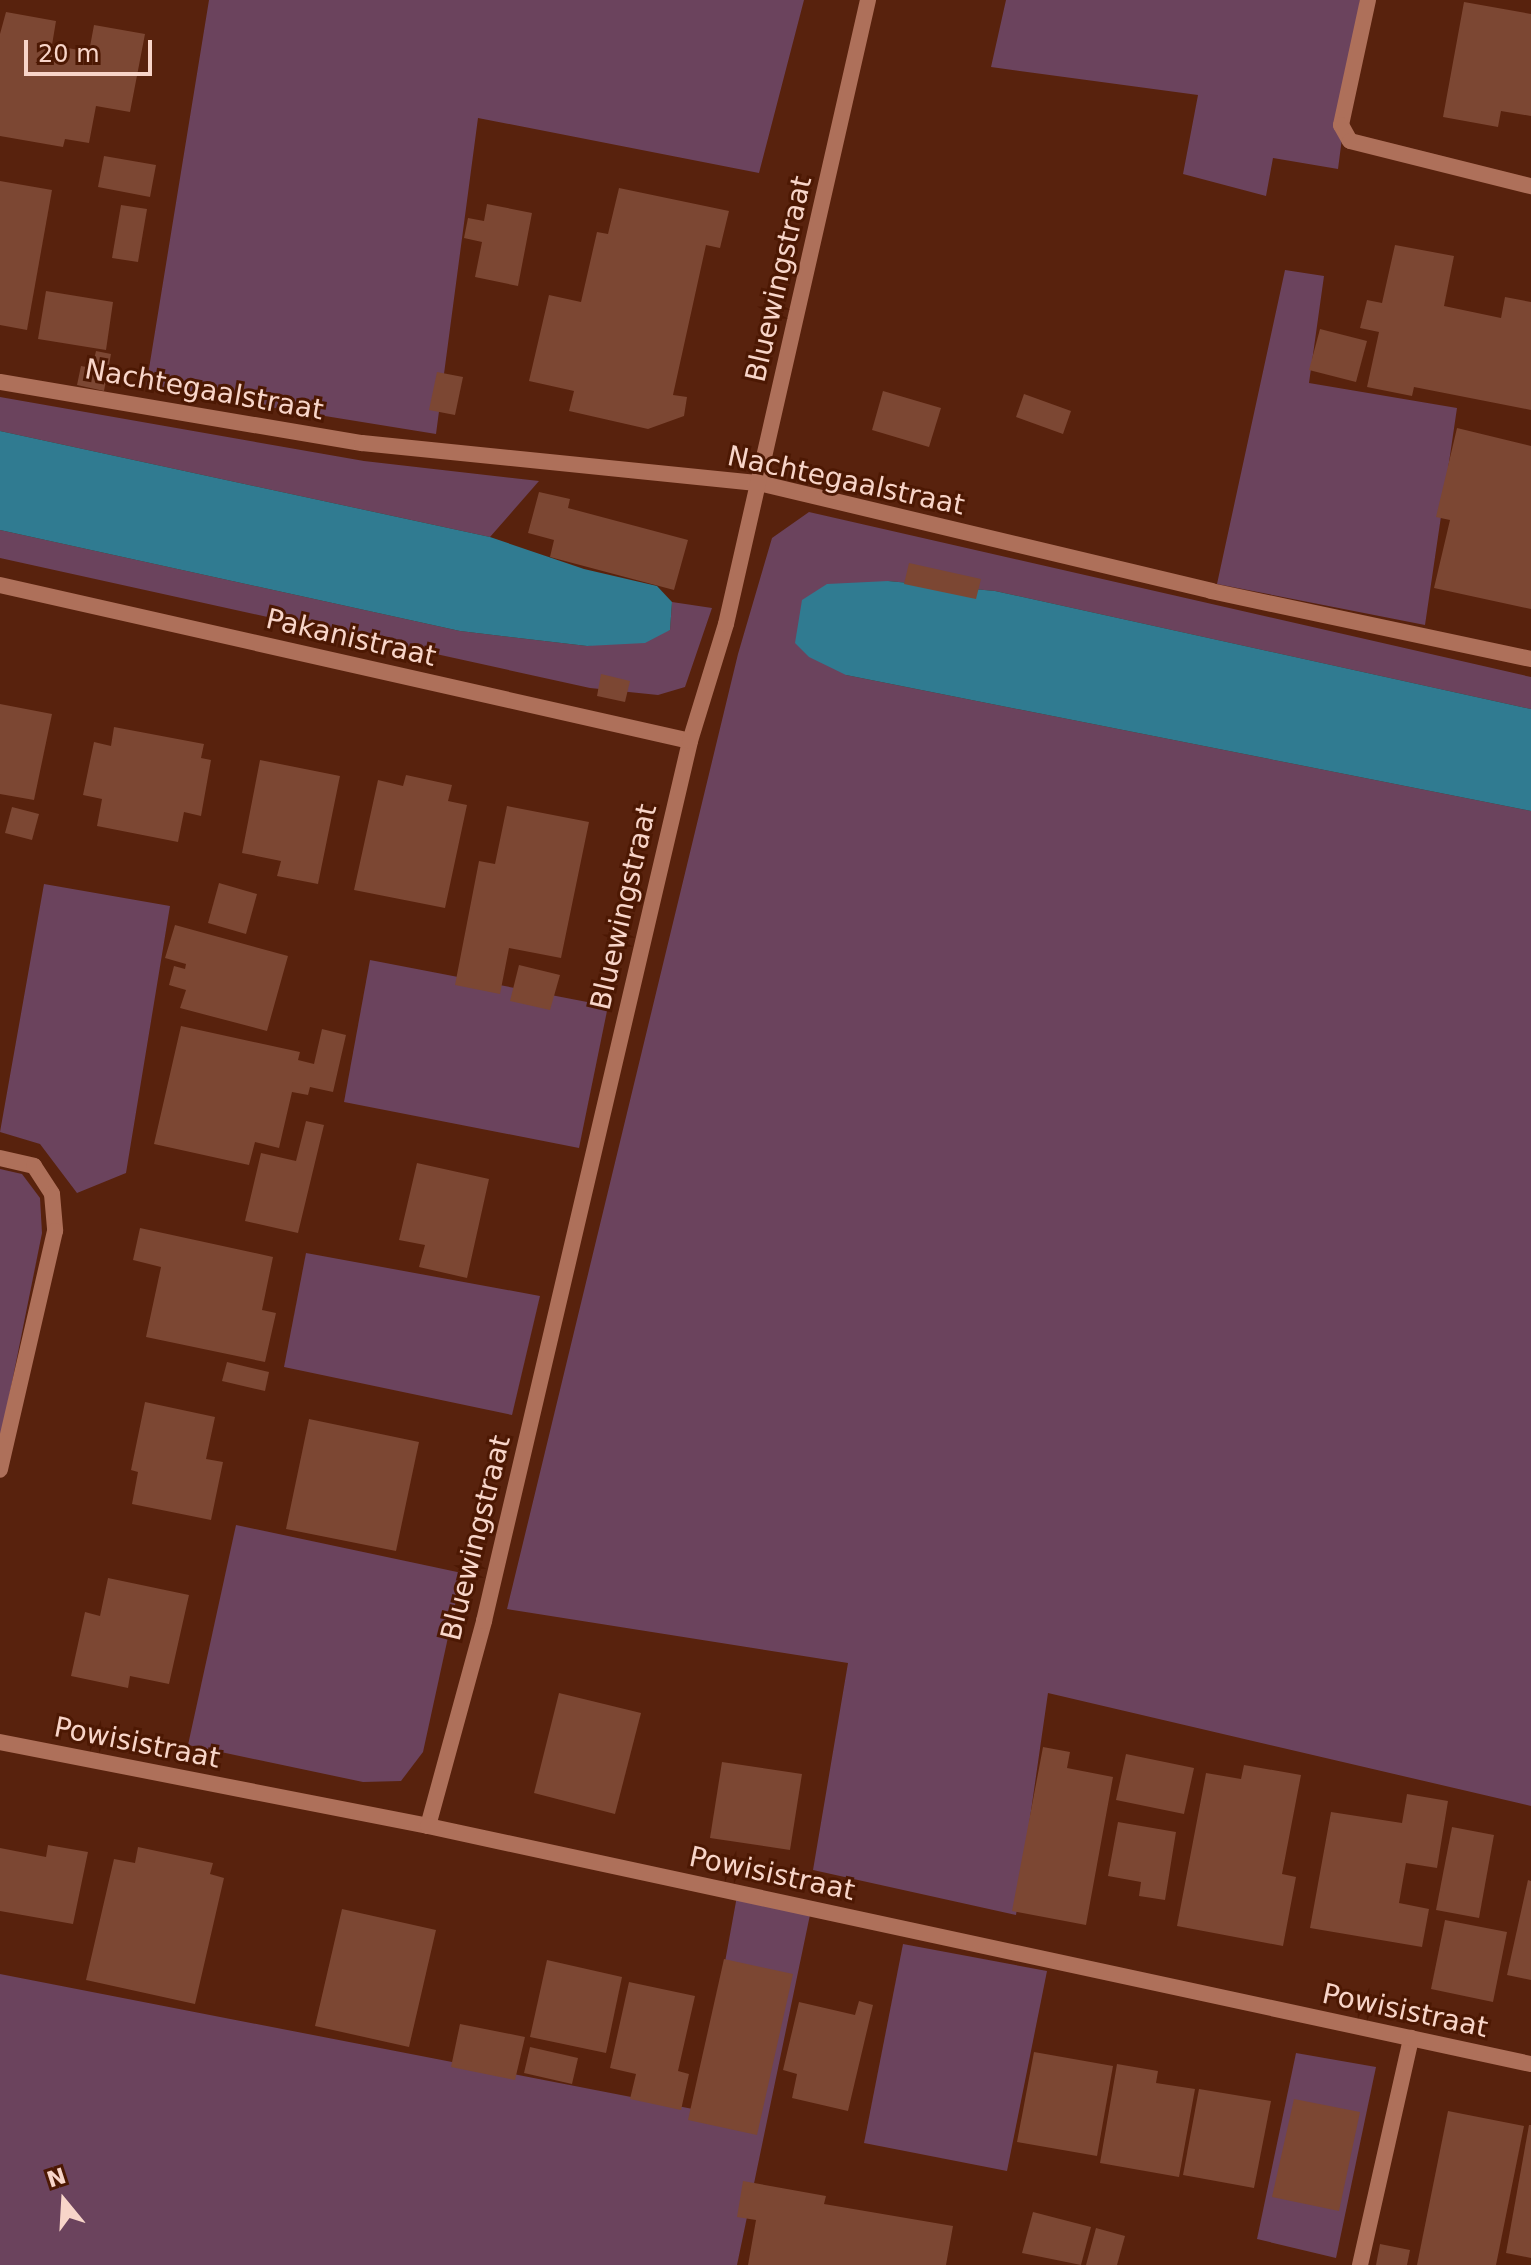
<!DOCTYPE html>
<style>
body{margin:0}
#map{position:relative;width:1531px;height:2265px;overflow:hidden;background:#58220d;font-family:"DejaVu Sans",sans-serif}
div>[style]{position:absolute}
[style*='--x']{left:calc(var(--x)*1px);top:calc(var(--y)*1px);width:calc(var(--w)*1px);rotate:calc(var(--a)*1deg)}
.green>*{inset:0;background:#6b435d}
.water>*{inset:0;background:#307b91}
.building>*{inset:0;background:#7c4733}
.minor>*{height:16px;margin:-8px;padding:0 8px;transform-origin:8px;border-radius:8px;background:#ae705a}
.tertiary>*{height:16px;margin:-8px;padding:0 8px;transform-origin:8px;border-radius:8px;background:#ae705a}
span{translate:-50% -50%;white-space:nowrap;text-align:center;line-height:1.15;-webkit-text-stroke:6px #4c1803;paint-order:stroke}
.street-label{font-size:28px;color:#f8d5c9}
.north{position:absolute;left:24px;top:2161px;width:80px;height:80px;-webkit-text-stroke:6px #4c1803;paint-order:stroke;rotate:342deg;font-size:22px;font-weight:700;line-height:32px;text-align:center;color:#f8d5c9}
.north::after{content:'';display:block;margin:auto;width:28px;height:36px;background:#f8d5c9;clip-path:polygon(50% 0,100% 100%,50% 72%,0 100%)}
.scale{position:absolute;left:24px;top:40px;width:128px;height:36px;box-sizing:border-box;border:4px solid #f8d5c9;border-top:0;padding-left:10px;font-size:24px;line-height:28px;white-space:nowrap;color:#f8d5c9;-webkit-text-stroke:6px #4c1803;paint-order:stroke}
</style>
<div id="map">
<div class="green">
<i style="clip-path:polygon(209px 0,804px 0,759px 173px,478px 118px,436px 434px,146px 387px)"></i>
<i style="clip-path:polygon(1006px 0,1360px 0,1338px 169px,1273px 158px,1266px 196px,1183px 174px,1198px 95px,991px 67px)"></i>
<i style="clip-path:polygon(1285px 270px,1324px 276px,1309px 383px,1457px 408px,1425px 625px,1217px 584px)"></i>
<i style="clip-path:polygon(0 397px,364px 461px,539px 481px,490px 537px,0 431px)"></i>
<i style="clip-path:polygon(809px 512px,1531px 677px,1531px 709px,995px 591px,888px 581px,846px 675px,1531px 811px,1531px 1806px,1048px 1693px,1016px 1915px,813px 1870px,848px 1663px,507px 1609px,738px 654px,772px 538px)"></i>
<i style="clip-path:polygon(0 530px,460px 631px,587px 646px,670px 630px,672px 602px,712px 608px,685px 687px,658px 695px,590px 688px,0 558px)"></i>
<i style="clip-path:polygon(44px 884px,170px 906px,126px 1173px,77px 1193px,40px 1144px,0 1132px)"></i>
<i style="clip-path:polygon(370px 960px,608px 1006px,579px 1148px,344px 1102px)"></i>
<i style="clip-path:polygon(0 1169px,22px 1174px,40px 1198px,42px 1233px,0 1442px)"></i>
<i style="clip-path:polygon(306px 1253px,540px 1296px,512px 1415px,284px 1367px)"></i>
<i style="clip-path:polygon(236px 1525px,462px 1573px,423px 1752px,401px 1781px,363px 1782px,188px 1745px)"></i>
<i style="clip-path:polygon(737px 1896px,811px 1910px,737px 2265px,0 2265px,0 1974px,698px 2110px)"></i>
<i style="clip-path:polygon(903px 1944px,1047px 1971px,1007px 2171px,864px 2143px)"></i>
<i style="clip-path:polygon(1296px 2053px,1376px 2067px,1336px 2258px,1257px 2239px)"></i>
</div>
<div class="water">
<i style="clip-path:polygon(0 431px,490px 537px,584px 569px,657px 586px,672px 602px,670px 630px,645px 643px,587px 646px,460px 631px,0 530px)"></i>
<i style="clip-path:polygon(888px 581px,995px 591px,1531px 709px,1531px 811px,846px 675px,809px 657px,795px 643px,802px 600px,827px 584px)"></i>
</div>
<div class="building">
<i style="clip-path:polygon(1464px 2px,1531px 14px,1531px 116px,1501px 111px,1498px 127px,1443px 117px)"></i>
<i style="clip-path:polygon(6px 12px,56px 21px,52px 45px,89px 52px,94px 25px,145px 34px,130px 112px,96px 106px,89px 143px,65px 139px,63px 147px,0 136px,0 34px)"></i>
<i style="clip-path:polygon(104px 156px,156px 165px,150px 197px,98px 187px)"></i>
<i style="clip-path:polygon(0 181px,52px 190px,27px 330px,0 325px)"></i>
<i style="clip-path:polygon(619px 188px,729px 211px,720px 248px,706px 245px,673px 395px,687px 397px,684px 416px,648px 429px,569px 411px,574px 391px,529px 381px,549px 295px,581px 302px,597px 232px,608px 234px)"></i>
<i style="clip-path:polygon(487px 204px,532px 213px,518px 286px,475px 277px,482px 242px,464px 238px,468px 218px,484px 221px)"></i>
<i style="clip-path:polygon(121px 205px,147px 209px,138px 262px,112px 258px)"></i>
<i style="clip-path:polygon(1395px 245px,1454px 256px,1444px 306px,1501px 318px,1505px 297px,1531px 302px,1531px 410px,1414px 387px,1412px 396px,1367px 387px,1379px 332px,1360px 328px,1367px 300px,1382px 303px)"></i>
<i style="clip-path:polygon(46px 291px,113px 302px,106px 350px,38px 339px)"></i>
<i style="clip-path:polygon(1320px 329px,1367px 341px,1356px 382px,1309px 370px)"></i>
<i style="clip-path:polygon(96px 351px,111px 354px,104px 391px,77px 385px,81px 366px,92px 368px)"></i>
<i style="clip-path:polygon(437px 372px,463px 377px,455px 415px,429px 410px)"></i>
<i style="clip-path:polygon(883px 391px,941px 408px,929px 447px,872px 430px)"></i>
<i style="clip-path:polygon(1024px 394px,1071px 411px,1063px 434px,1016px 417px)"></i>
<i style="clip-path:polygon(1457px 428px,1531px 446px,1531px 609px,1434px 588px,1450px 520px,1436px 517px)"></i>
<i style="clip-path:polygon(539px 492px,570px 499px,568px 508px,688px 540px,674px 590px,550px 557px,554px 540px,528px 533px)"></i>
<i style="clip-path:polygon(909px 563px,981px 579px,976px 599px,904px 584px)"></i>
<i style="clip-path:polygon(601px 674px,630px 681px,625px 702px,597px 696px)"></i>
<i style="clip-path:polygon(0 704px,52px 714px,34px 800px,0 794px)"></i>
<i style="clip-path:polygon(114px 727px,204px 744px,201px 758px,211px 760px,201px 816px,184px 812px,178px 842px,97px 826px,102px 799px,83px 795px,94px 742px,111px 746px)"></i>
<i style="clip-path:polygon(260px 760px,340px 776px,318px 884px,277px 876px,281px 861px,242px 853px)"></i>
<i style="clip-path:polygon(406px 775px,452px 785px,448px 801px,467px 805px,445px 908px,354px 890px,378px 780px,403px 786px)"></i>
<i style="clip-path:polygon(507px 806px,589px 822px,561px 958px,509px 948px,500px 994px,455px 985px,479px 861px,495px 864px)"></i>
<i style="clip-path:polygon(12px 807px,39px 814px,32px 840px,5px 833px)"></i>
<i style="clip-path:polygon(219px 883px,257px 894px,246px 934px,208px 923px)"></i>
<i style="clip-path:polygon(175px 925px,288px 956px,267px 1031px,180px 1008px,186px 990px,169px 985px,174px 966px,185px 969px,186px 964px,165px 958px)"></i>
<i style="clip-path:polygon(519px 965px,560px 975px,550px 1010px,510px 1001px)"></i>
<i style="clip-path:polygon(181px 1026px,300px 1052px,298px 1060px,314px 1064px,322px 1029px,346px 1035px,333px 1092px,310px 1087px,308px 1095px,292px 1092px,279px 1148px,255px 1142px,249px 1165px,154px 1144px)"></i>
<i style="clip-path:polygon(306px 1121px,324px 1125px,298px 1233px,245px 1221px,261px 1153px,296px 1161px)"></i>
<i style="clip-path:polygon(417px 1163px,489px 1179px,467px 1278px,419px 1267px,425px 1245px,399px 1240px)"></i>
<i style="clip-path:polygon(140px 1228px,273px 1257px,262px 1310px,276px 1313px,265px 1362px,146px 1337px,161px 1267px,133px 1260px)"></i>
<i style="clip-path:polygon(227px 1362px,269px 1372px,265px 1391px,222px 1381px)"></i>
<i style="clip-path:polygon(145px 1402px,215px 1417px,206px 1459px,223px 1462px,211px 1520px,132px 1504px,138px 1472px,131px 1470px)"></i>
<i style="clip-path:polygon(309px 1419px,419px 1442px,396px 1551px,286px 1529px)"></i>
<i style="clip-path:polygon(108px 1578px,189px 1595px,169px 1684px,130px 1676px,128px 1688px,71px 1676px,85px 1612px,100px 1616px)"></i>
<i style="clip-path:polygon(559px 1693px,641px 1713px,615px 1814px,534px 1793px)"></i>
<i style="clip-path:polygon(1043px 1747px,1070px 1752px,1067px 1768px,1113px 1777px,1086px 1925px,1012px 1911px)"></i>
<i style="clip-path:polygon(1126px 1754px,1194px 1768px,1184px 1814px,1116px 1800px)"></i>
<i style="clip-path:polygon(722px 1762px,802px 1774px,790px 1850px,710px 1838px)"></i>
<i style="clip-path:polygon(1244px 1765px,1301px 1775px,1282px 1874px,1296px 1877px,1283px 1946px,1177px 1926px,1206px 1773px,1241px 1779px)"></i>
<i style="clip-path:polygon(1407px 1794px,1448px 1801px,1437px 1868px,1406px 1863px,1399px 1903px,1429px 1909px,1422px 1947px,1310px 1928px,1331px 1812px,1402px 1823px)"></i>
<i style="clip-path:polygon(1118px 1822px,1176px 1832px,1165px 1900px,1139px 1896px,1141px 1882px,1108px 1876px)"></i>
<i style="clip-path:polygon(1452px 1827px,1494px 1835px,1479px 1918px,1436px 1910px)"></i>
<i style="clip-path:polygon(48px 1845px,88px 1852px,73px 1924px,0 1911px,0 1848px,46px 1857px)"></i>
<i style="clip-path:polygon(138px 1847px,213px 1863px,210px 1874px,224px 1878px,195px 2004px,86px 1980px,114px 1859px,135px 1863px)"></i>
<i style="clip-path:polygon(1528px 1880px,1531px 1881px,1531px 1980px,1507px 1975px)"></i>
<i style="clip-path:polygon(342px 1909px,436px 1930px,409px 2047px,315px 2026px)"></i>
<i style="clip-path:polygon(1445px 1920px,1507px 1932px,1493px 2002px,1431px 1989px)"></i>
<i style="clip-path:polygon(724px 1959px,793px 1974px,757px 2135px,688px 2120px)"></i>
<i style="clip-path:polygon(547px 1960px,622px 1977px,606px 2053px,530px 2037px)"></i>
<i style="clip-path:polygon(629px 1982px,695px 1996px,678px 2071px,689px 2074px,681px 2110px,630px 2099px,636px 2074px,610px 2068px)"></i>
<i style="clip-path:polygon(859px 2001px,873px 2005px,848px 2111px,792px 2098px,797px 2074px,783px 2070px,799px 2002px,855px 2015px)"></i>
<i style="clip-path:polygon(460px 2024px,525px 2037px,515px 2080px,451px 2067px)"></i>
<i style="clip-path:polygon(530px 2047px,578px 2058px,572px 2084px,524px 2073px)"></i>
<i style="clip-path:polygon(1034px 2052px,1113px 2066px,1097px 2156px,1017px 2142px)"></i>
<i style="clip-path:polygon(1117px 2064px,1158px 2071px,1156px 2083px,1195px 2089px,1179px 2177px,1100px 2163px)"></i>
<i style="clip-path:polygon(1199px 2089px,1271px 2101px,1254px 2188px,1183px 2175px)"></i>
<i style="clip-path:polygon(1294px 2099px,1360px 2112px,1339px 2211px,1272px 2197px)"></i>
<i style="clip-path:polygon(1448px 2111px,1524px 2126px,1496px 2265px,1417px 2265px)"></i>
<i style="clip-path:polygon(1529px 2125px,1531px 2125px,1531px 2258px,1506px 2253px)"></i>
<i style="clip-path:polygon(743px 2181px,826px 2196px,824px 2204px,953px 2226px,946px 2265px,748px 2265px,756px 2220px,737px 2217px)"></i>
<i style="clip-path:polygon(1033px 2212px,1091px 2227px,1081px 2265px,1022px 2253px)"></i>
<i style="clip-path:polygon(1096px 2228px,1125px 2236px,1117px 2265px,1086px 2265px)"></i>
<i style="clip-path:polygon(1380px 2244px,1410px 2250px,1407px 2265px,1376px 2265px)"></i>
</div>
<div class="minor">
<i style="--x:1368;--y:0;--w:128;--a:102.2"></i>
<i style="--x:1341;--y:125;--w:18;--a:61"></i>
<i style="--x:1350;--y:141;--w:187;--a:14"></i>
<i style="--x:0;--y:382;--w:367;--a:9.6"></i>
<i style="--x:362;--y:443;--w:399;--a:5.8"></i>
<i style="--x:759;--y:483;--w:465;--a:13.4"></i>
<i style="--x:1211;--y:591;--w:327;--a:12"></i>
<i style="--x:0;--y:585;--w:707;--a:12.74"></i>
<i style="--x:0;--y:1158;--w:35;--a:13"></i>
<i style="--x:34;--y:1166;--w:33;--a:57"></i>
<i style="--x:52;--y:1194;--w:37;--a:85"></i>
<i style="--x:55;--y:1231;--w:245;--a:103"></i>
<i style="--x:428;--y:1826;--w:213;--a:-74.7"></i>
<i style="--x:484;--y:1621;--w:904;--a:-76.82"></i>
<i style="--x:690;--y:741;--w:122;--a:-72.9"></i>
<i style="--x:726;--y:624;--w:640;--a:-77.18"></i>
<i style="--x:1360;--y:2265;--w:233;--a:-77.3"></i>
</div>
<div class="tertiary">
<i style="--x:0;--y:1742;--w:436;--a:11.1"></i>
<i style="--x:428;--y:1826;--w:1128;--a:12.18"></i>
</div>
<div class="street-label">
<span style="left:779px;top:279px;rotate:-77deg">Bluewingstraat</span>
<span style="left:204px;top:390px;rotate:10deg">Nachtegaalstraat</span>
<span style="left:846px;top:481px;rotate:12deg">Nachtegaalstraat</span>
<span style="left:351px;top:638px;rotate:13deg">Pakanistraat</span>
<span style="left:624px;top:907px;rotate:-77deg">Bluewingstraat</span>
<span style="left:476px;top:1538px;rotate:-76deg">Bluewingstraat</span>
<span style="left:137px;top:1743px;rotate:11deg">Powisistraat</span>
<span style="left:772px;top:1874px;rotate:12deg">Powisistraat</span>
<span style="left:1405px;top:2011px;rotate:12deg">Powisistraat</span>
</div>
<div class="north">N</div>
<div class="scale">20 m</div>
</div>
